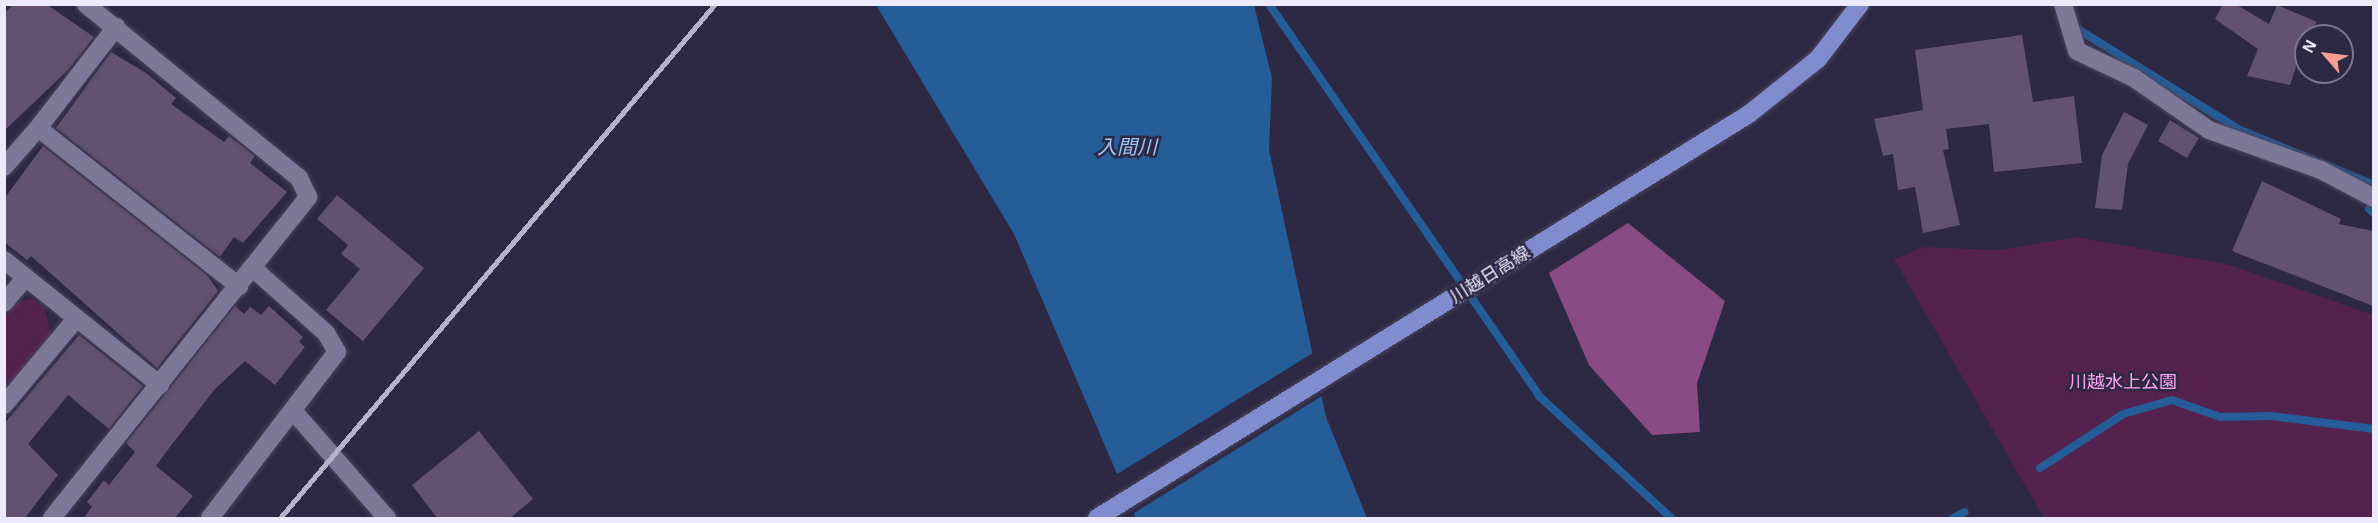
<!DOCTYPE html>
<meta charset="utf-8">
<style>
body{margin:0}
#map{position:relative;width:2378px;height:523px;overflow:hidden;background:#2d2843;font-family:Helvetica,"Noto Sans JP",sans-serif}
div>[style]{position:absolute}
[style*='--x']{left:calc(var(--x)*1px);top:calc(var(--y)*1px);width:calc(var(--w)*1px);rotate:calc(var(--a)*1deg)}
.green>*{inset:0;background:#53224e}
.forest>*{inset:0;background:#894b83}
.water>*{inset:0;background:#255d99}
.pier>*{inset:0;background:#2d2843}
.stream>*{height:8px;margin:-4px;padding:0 4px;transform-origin:4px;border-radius:4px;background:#255d99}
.building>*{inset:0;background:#63526f}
.roads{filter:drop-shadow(0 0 2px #49445c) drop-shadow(0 0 2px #49445c)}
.minor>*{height:18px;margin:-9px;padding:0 9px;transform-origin:9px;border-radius:9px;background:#7d7898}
.major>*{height:18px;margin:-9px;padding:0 9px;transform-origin:9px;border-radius:9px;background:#818cce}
.rail>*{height:4.5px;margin:-2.25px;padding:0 2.25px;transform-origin:2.25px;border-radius:2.25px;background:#b6b3c8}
span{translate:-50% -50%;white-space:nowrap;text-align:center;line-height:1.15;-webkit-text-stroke:5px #2d2843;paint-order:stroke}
.street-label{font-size:18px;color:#eceafc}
.park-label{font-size:18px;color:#fea5f3}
.water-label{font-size:20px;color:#9ac6f8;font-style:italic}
.frame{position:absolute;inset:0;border:6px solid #eceafc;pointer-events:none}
.north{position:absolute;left:2294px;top:24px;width:60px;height:60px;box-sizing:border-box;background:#2d2843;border:2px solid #79768d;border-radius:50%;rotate:298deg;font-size:16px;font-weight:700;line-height:24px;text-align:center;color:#eceafc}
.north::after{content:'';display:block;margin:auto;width:21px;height:27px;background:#f59d8e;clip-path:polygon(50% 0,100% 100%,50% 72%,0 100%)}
</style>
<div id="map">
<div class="green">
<i style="clip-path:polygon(2076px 237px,2230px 265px,2373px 315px,2373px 518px,2044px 518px,1894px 259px,1925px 247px,1998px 250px)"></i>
<i style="clip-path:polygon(30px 298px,45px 308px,51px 334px,5px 391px,5px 317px,15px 304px)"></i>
</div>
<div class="forest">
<i style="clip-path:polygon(1628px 223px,1725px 301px,1697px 383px,1700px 432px,1652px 435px,1589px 365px,1549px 273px)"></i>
</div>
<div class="water">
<i style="clip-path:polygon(876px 5px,1254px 5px,1272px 78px,1269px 150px,1326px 417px,1367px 518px,1136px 518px,1014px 234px)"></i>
</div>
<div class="pier">
<i style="clip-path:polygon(1316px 351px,1325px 394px,1131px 515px,1114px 476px)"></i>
</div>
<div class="stream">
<i style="--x:1269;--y:4;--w:476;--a:55.4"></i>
<i style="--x:1539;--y:396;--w:180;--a:42.7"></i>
<i style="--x:2076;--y:28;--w:193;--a:31.9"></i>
<i style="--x:2240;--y:130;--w:145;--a:22.3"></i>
<i style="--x:2369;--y:209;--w:6;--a:39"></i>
<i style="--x:2040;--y:468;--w:99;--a:-33"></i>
<i style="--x:2123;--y:414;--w:51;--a:-15.9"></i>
<i style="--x:2172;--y:400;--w:51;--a:19.5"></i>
<i style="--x:2220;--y:417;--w:51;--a:-1.1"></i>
<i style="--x:2271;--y:416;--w:104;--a:7.2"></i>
<i style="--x:1953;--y:518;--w:13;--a:-27"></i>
</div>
<div class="building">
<i style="clip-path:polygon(13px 4px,46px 4px,94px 37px,68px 70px,4px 131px,4px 14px)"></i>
<i style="clip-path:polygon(2223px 4px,2235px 4px,2269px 24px,2277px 5px,2317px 22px,2306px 36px,2290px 85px,2247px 76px,2258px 49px,2215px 19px)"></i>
<i style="clip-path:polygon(2022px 35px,2033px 102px,2074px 96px,2082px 163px,1994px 172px,1989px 124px,1946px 129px,1949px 149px,1943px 150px,1960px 225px,1923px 233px,1915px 187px,1898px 190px,1893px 154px,1883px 156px,1874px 119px,1923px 110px,1915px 50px)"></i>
<i style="clip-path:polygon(111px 52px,146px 73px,176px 98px,171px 104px,224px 142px,229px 136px,255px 156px,250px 163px,287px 192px,243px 243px,234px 237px,220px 257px,56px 128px)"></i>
<i style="clip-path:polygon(2124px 112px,2148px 125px,2128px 164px,2122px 210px,2095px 208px,2102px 155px)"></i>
<i style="clip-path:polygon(2170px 120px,2199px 138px,2187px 158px,2158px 141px)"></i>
<i style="clip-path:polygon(43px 146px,207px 275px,218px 291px,157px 368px,31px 256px,27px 260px,4px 242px,4px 199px)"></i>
<i style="clip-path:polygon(2262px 181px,2341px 219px,2339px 224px,2373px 231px,2373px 306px,2232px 251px)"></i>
<i style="clip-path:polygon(337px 195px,424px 268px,363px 341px,326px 310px,360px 269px,341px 254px,348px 245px,317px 219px)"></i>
<i style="clip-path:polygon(235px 306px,244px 314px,250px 307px,261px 315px,269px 306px,303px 337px,299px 342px,305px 347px,275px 385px,245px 361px,215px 389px,166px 452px,156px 466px,193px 496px,174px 519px,83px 519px,92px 507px,87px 502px,104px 480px,109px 485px,135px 452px,126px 443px)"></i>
<i style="clip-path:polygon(79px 335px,143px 386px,109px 429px,68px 395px,28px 444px,58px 475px,24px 519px,4px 519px,4px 424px)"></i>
<i style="clip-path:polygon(479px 431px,533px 499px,509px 519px,438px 519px,412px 485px)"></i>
</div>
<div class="roads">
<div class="minor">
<i style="--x:2063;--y:4;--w:49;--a:73.4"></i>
<i style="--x:2077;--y:51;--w:63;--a:25.3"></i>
<i style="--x:2134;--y:78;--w:91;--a:34.7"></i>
<i style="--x:2209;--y:130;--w:119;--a:19.7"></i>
<i style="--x:2321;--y:170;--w:60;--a:27.8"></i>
<i style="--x:38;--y:128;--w:128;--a:-52.3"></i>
<i style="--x:4;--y:167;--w:52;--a:-48.9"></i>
<i style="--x:38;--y:128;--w:256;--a:38.2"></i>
<i style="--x:4;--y:260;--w:200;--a:38.7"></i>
<i style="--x:4;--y:303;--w:31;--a:-50"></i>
<i style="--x:4;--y:405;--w:112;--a:-50.1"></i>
<i style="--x:295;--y:413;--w:140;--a:48.8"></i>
<i style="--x:52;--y:518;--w:411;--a:-51.4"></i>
<i style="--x:308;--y:197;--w:21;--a:-115"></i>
<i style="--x:299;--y:178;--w:275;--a:-140.8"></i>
<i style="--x:210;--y:518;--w:209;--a:-52.6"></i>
<i style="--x:337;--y:352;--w:22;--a:-120"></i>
<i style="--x:326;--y:333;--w:95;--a:-138.4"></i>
</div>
<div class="major">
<i style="--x:1097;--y:518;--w:767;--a:-31.78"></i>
<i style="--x:1749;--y:114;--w:88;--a:-38.6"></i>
<i style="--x:1818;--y:59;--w:69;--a:-52.6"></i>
</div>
</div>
<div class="rail">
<i style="--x:280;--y:518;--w:673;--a:-49.76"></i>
</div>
<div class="street-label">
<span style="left:1490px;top:275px;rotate:-32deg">川越日高線</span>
</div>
<div class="park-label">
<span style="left:2123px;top:382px">川越水上公園</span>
</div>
<div class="water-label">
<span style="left:1127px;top:147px">入間川</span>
</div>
<div class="frame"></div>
<div class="north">N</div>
</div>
